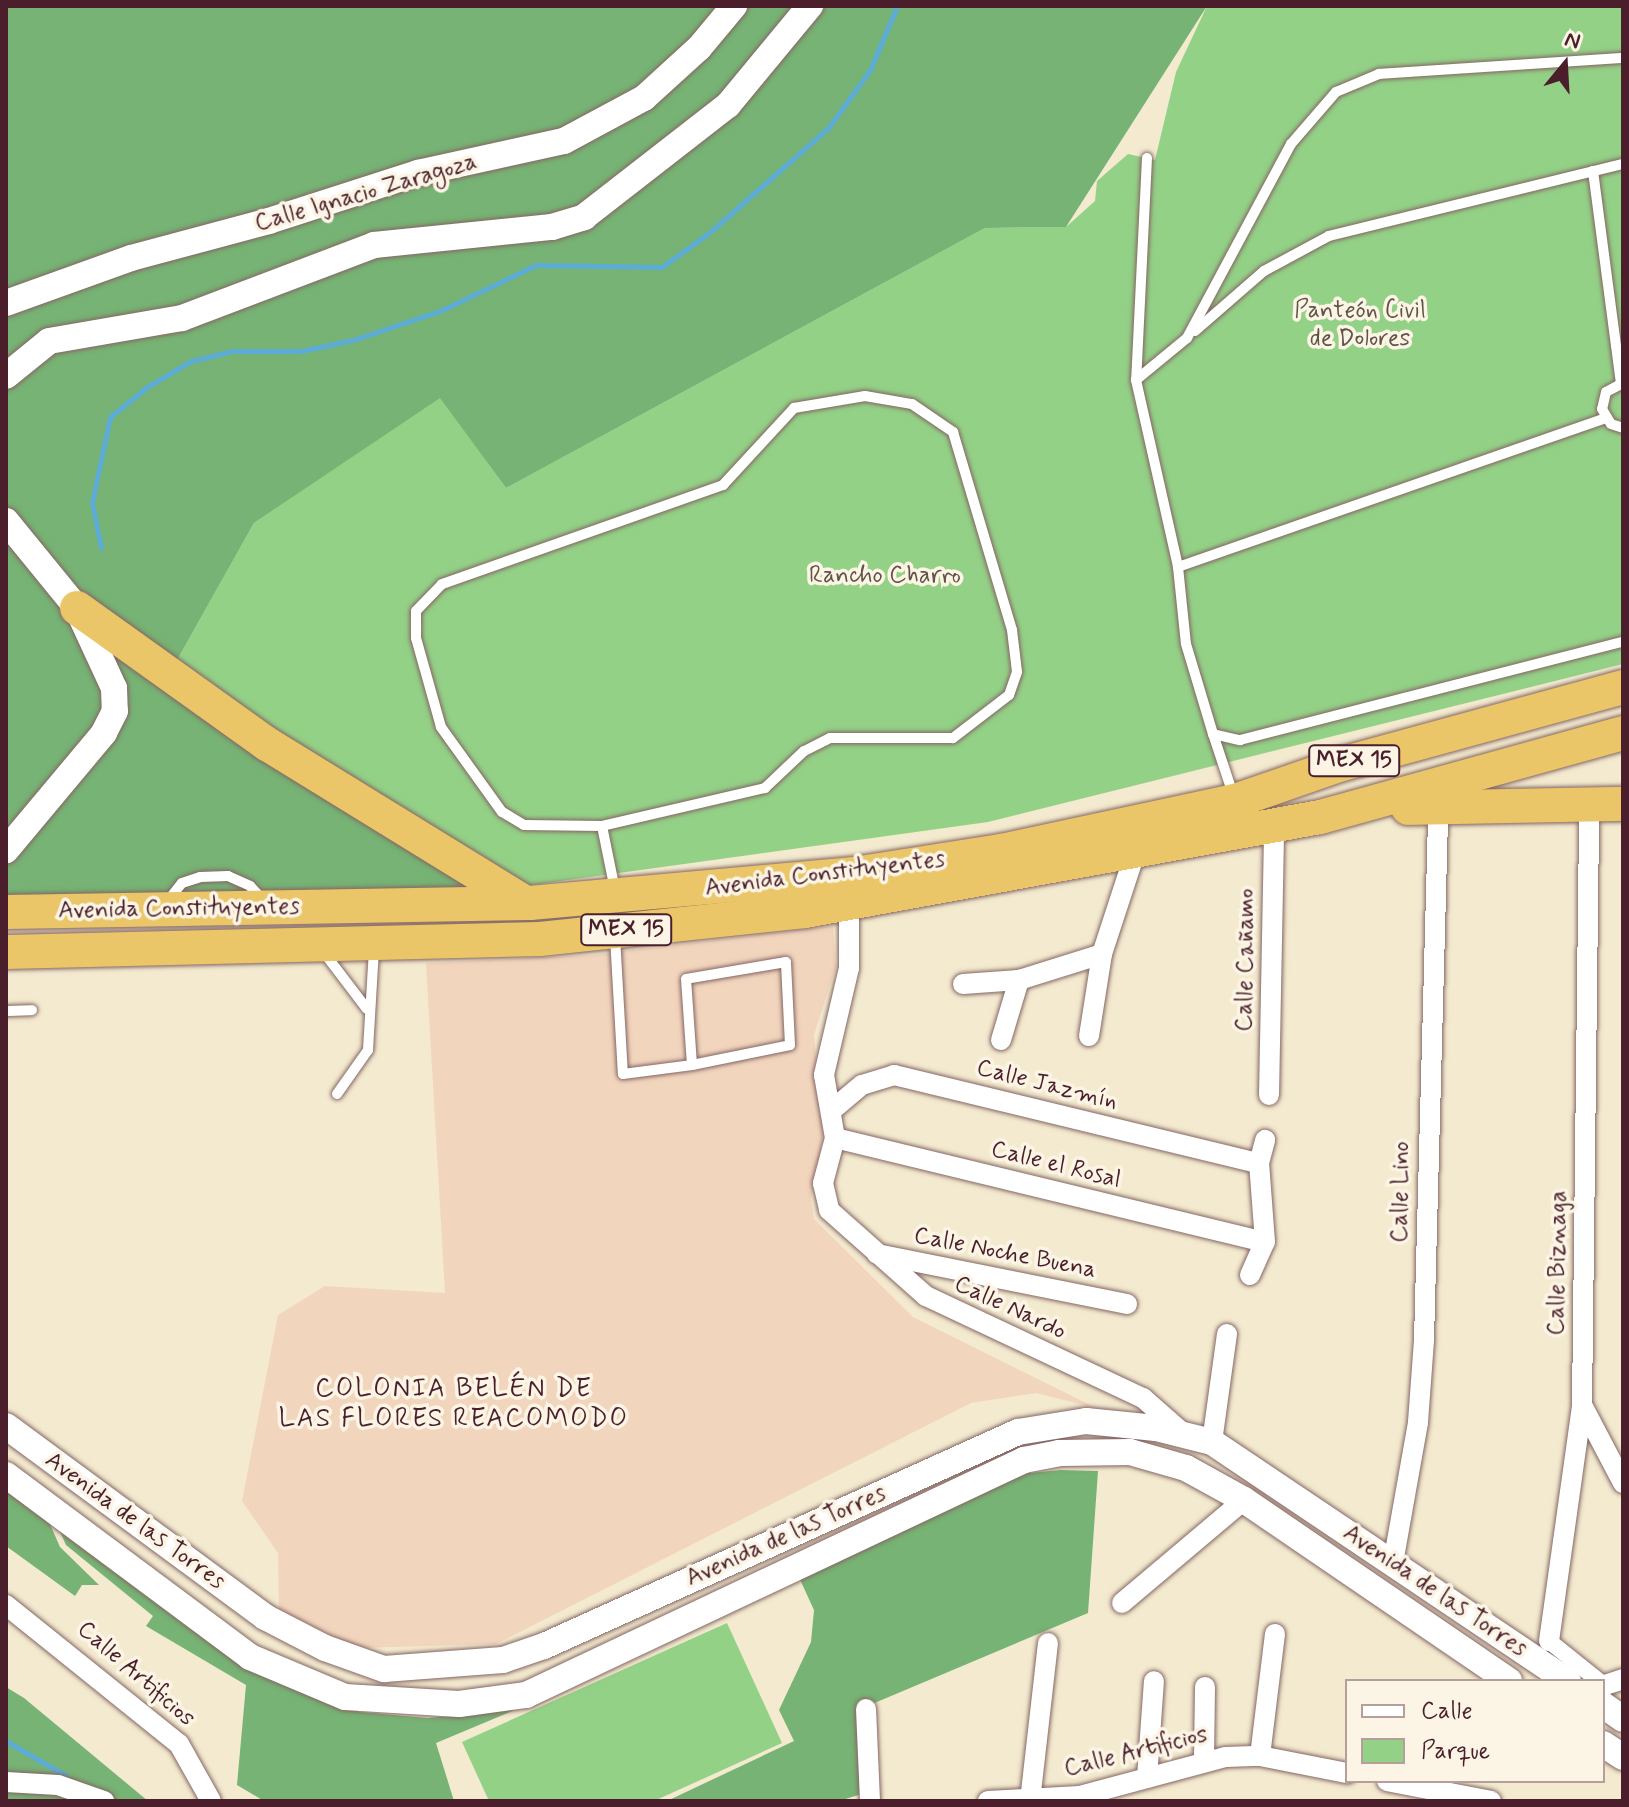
<!DOCTYPE html>
<meta charset="utf-8">
<style>
body{margin:0}
#map{position:relative;width:1629px;height:1807px;overflow:hidden;background:#f3eacf;font-family:Mynerve,sans-serif}
div>[style]{position:absolute}
[style*='--x']{left:calc(var(--x)*1px);top:calc(var(--y)*1px);width:calc(var(--w)*1px);rotate:calc(var(--a)*1deg)}
.built>*{inset:0;background:#f2d5bd}
.green>*{inset:0;background:#93d187}
.forest>*{inset:0;background:#76b374}
.stream>*{height:5px;margin:-2.5px;padding:0 2.5px;transform-origin:2.5px;border-radius:2.5px;background:#5cacd6}
.roads{filter:drop-shadow(0 0 2px #856664) drop-shadow(0 0 2px #856664)}
.service>*{height:10px;margin:-5px;padding:0 5px;transform-origin:5px;border-radius:5px;background:#fff}
.pedestrian>*{height:16px;margin:-8px;padding:0 8px;transform-origin:8px;border-radius:8px;background:#fff}
.minor>*{height:20px;margin:-10px;padding:0 10px;transform-origin:10px;border-radius:10px;background:#fff}
.tertiary>*{height:26px;margin:-13px;padding:0 13px;transform-origin:13px;border-radius:13px;background:#fff}
.trunk>*{height:34px;margin:-17px;padding:0 17px;transform-origin:17px;border-radius:17px;background:#eac669}
span{translate:-50% -50%;white-space:nowrap;text-align:center;line-height:1.15;-webkit-text-stroke:7px #fcf5e5;paint-order:stroke}
.shield-label span{padding:2px 6px;background:#fcf5e5;border:2px solid;border-radius:6px;-webkit-text-stroke-width:0}
.shield-label{font-size:22px;color:#4a1f2b;font-weight:700}
.street-label{font-size:24px;color:#4a1f2b}
.park-label{font-size:24px;color:#605447}
.neighbourhood-label{font-size:26px;color:#4a1f2b;letter-spacing:2px}
.frame{position:absolute;inset:0;border:8px solid #4a1f2b;pointer-events:none}
.legend{position:absolute;left:1345px;top:1679px;width:260px;height:104px;box-sizing:border-box;background:#fcf5e5;border:2px solid #b59f9b;margin:0;padding:10px 14px;list-style:none;font-size:24px;color:#4a1f2b}
.legend li{display:flex;align-items:center;gap:16px;height:40px}
.legend b{width:40px;border:2px solid #b59f9b}
.north{position:absolute;left:1525px;top:24px;width:80px;height:80px;-webkit-text-stroke:6px #fcf5e5;paint-order:stroke;rotate:18deg;font-size:22px;font-weight:700;line-height:32px;text-align:center;color:#4a1f2b}
.north::after{content:'';display:block;margin:auto;width:28px;height:36px;background:#4a1f2b;clip-path:polygon(50% 0,100% 100%,50% 72%,0 100%)}
</style>
<div id="map">
<div class="built">
<i style="clip-path:polygon(833px 926px,836px 967px,814px 1035px,823px 1135px,811px 1199px,814px 1219px,913px 1317px,1096px 1408px,1036px 1393px,971px 1403px,496px 1644px,358px 1648px,279px 1610px,278px 1553px,242px 1501px,278px 1315px,325px 1286px,445px 1293px,426px 963px,592px 955px)"></i>
</div>
<div class="green">
<i style="clip-path:polygon(1207px 6px,1623px 6px,1623px 664px,988px 822px,510px 888px,176px 662px,254px 523px,440px 397px,506px 488px,985px 228px,1066px 227px,1095px 201px,1097px 181px,1128px 154px,1155px 160px,1176px 72px)"></i>
<i style="clip-path:polygon(727px 1623px,782px 1743px,654px 1801px,489px 1801px,462px 1742px)"></i>
</div>
<div class="forest">
<i style="clip-path:polygon(6px 6px,1207px 6px,1066px 227px,985px 228px,506px 488px,440px 398px,254px 523px,176px 662px,510px 888px,6px 900px)"></i>
<i style="clip-path:polygon(1061px 1470px,1098px 1471px,1088px 1613px,865px 1707px,868px 1792px,839px 1801px,667px 1801px,794px 1741px,779px 1710px,811px 1642px,814px 1610px,797px 1573px,1019px 1474px)"></i>
<i style="clip-path:polygon(6px 1487px,50px 1524px,60px 1547px,99px 1585px,82px 1585px,75px 1596px,6px 1546px)"></i>
<i style="clip-path:polygon(58px 1527px,320px 1699px,360px 1712px,428px 1718px,473px 1714px,555px 1693px,436px 1743px,454px 1801px,264px 1801px,237px 1785px,246px 1685px,146px 1626px,153px 1616px,66px 1545px)"></i>
<i style="clip-path:polygon(6px 1687px,24px 1698px,148px 1801px,6px 1801px)"></i>
</div>
<div class="stream">
<i style="--x:101;--y:548;--w:47;--a:-101.1"></i>
<i style="--x:92;--y:502;--w:87;--a:-78"></i>
<i style="--x:110;--y:417;--w:48;--a:-39"></i>
<i style="--x:147;--y:387;--w:51;--a:-30.6"></i>
<i style="--x:191;--y:361;--w:43;--a:-13.4"></i>
<i style="--x:233;--y:351;--w:68;--a:0"></i>
<i style="--x:301;--y:351;--w:53;--a:-11.9"></i>
<i style="--x:353;--y:340;--w:94;--a:-18.6"></i>
<i style="--x:442;--y:310;--w:104;--a:-25.6"></i>
<i style="--x:536;--y:265;--w:126;--a:0.9"></i>
<i style="--x:662;--y:267;--w:59;--a:-36.1"></i>
<i style="--x:710;--y:232;--w:159;--a:-41.4"></i>
<i style="--x:829;--y:127;--w:70;--a:-54.3"></i>
<i style="--x:870;--y:70;--w:69;--a:-67.1"></i>
<i style="--x:6;--y:1741;--w:68;--a:30"></i>
</div>
<div class="roads">
<div class="service">
<i style="--x:1147;--y:158;--w:222;--a:92.8"></i>
<i style="--x:1136;--y:380;--w:192;--a:77.3"></i>
<i style="--x:1178;--y:567;--w:77;--a:84.1"></i>
<i style="--x:1186;--y:644;--w:94;--a:73.3"></i>
<i style="--x:1213;--y:734;--w:28;--a:13"></i>
<i style="--x:1240;--y:740;--w:395;--a:-14.4"></i>
<i style="--x:1593;--y:171;--w:214;--a:82.5"></i>
<i style="--x:1195;--y:331;--w:91;--a:-41"></i>
<i style="--x:1264;--y:271;--w:74;--a:-28.3"></i>
<i style="--x:1329;--y:236;--w:303;--a:-13.8"></i>
<i style="--x:1136;--y:380;--w:66;--a:-39.5"></i>
<i style="--x:1187;--y:338;--w:220;--a:-61.8"></i>
<i style="--x:1291;--y:144;--w:69;--a:-49.1"></i>
<i style="--x:1336;--y:92;--w:47;--a:-22.7"></i>
<i style="--x:1379;--y:74;--w:245;--a:-3.8"></i>
<i style="--x:1623;--y:383;--w:19;--a:152"></i>
<i style="--x:1606;--y:392;--w:17;--a:103"></i>
<i style="--x:1602;--y:409;--w:17;--a:59"></i>
<i style="--x:1611;--y:424;--w:13;--a:18"></i>
<i style="--x:1178;--y:567;--w:452;--a:-19.2"></i>
<i style="--x:1213;--y:734;--w:66;--a:71.6"></i>
<i style="--x:602;--y:826;--w:78;--a:-179.3"></i>
<i style="--x:524;--y:825;--w:26;--a:-149"></i>
<i style="--x:502;--y:812;--w:105;--a:-125.7"></i>
<i style="--x:441;--y:727;--w:92;--a:-105.7"></i>
<i style="--x:416;--y:638;--w:27;--a:-90"></i>
<i style="--x:416;--y:611;--w:37;--a:-46"></i>
<i style="--x:442;--y:584;--w:298;--a:-19.4"></i>
<i style="--x:723;--y:485;--w:105;--a:-47.3"></i>
<i style="--x:794;--y:408;--w:72;--a:-9.6"></i>
<i style="--x:865;--y:396;--w:48;--a:9.7"></i>
<i style="--x:912;--y:404;--w:50;--a:34.3"></i>
<i style="--x:953;--y:432;--w:207;--a:73.4"></i>
<i style="--x:1012;--y:630;--w:42;--a:83.2"></i>
<i style="--x:1017;--y:672;--w:24;--a:109"></i>
<i style="--x:1009;--y:695;--w:71;--a:142.5"></i>
<i style="--x:953;--y:738;--w:123;--a:180"></i>
<i style="--x:830;--y:738;--w:29;--a:153"></i>
<i style="--x:804;--y:751;--w:54;--a:136.5"></i>
<i style="--x:765;--y:788;--w:167;--a:166.9"></i>
<i style="--x:602;--y:826;--w:65;--a:78.5"></i>
<i style="--x:167;--y:902;--w:24;--a:-52"></i>
<i style="--x:182;--y:883;--w:19;--a:-18"></i>
<i style="--x:200;--y:877;--w:28;--a:-2"></i>
<i style="--x:228;--y:876;--w:24;--a:24"></i>
<i style="--x:250;--y:886;--w:21;--a:47"></i>
<i style="--x:615;--y:937;--w:137;--a:86.7"></i>
<i style="--x:623;--y:1074;--w:70;--a:-7.4"></i>
<i style="--x:692;--y:1065;--w:100;--a:-11.5"></i>
<i style="--x:790;--y:1045;--w:83;--a:-92.8"></i>
<i style="--x:786;--y:962;--w:101;--a:170.4"></i>
<i style="--x:686;--y:979;--w:86;--a:86"></i>
<i style="--x:322;--y:950;--w:74;--a:52.7"></i>
<i style="--x:6;--y:1011;--w:26;--a:-2"></i>
<i style="--x:337;--y:1094;--w:54;--a:-54.8"></i>
<i style="--x:368;--y:1050;--w:101;--a:-86.6"></i>
</div>
<div class="pedestrian">
<i style="--x:1549;--y:1641;--w:64;--a:38.7"></i>
</div>
<div class="minor">
<i style="--x:849;--y:904;--w:64;--a:90"></i>
<i style="--x:849;--y:968;--w:110;--a:103.2"></i>
<i style="--x:824;--y:1075;--w:64;--a:80.1"></i>
<i style="--x:835;--y:1138;--w:47;--a:104.9"></i>
<i style="--x:823;--y:1183;--w:28;--a:77"></i>
<i style="--x:829;--y:1210;--w:130;--a:41.6"></i>
<i style="--x:926;--y:1296;--w:240;--a:25.2"></i>
<i style="--x:1143;--y:1398;--w:53;--a:41.2"></i>
<i style="--x:963;--y:984;--w:56;--a:-4.1"></i>
<i style="--x:1019;--y:980;--w:87;--a:-17.4"></i>
<i style="--x:1089;--y:1036;--w:83;--a:-81"></i>
<i style="--x:1102;--y:954;--w:109;--a:-71.9"></i>
<i style="--x:1001;--y:1040;--w:63;--a:-73.3"></i>
<i style="--x:1269;--y:1095;--w:269;--a:-88.9"></i>
<i style="--x:832;--y:1110;--w:39;--a:-40"></i>
<i style="--x:862;--y:1085;--w:34;--a:-17"></i>
<i style="--x:894;--y:1075;--w:375;--a:13.6"></i>
<i style="--x:835;--y:1138;--w:442;--a:13.6"></i>
<i style="--x:877;--y:1254;--w:255;--a:11.3"></i>
<i style="--x:1250;--y:1275;--w:36;--a:-66"></i>
<i style="--x:1265;--y:1242;--w:79;--a:-94.3"></i>
<i style="--x:1259;--y:1163;--w:24;--a:-75"></i>
<i style="--x:1582;--y:1405;--w:88;--a:62.3"></i>
<i style="--x:1212;--y:1442;--w:109;--a:-82.1"></i>
<i style="--x:1393;--y:1563;--w:143;--a:-79.9"></i>
<i style="--x:1418;--y:1422;--w:82;--a:-85.8"></i>
<i style="--x:1424;--y:1340;--w:520;--a:-88.46"></i>
<i style="--x:1122;--y:1603;--w:160;--a:-40.2"></i>
<i style="--x:6;--y:1605;--w:222;--a:38.8"></i>
<i style="--x:179;--y:1744;--w:65;--a:60.7"></i>
<i style="--x:1549;--y:1641;--w:238;--a:-82"></i>
<i style="--x:1582;--y:1405;--w:584;--a:-89.31"></i>
<i style="--x:1605;--y:1685;--w:19;--a:-18"></i>
<i style="--x:866;--y:1709;--w:92;--a:87.5"></i>
<i style="--x:1260;--y:1756;--w:123;--a:-83"></i>
<i style="--x:1204;--y:1759;--w:72;--a:-89.2"></i>
<i style="--x:1147;--y:1778;--w:97;--a:-85.9"></i>
<i style="--x:1387;--y:1781;--w:106;--a:10.9"></i>
<i style="--x:6;--y:1782;--w:52;--a:3.3"></i>
<i style="--x:58;--y:1785;--w:49;--a:19.2"></i>
<i style="--x:988;--y:1801;--w:92;--a:-3.1"></i>
<i style="--x:1080;--y:1796;--w:151;--a:-15"></i>
<i style="--x:1226;--y:1757;--w:34;--a:-2"></i>
<i style="--x:1260;--y:1756;--w:89;--a:11.1"></i>
<i style="--x:1030;--y:1801;--w:159;--a:-83.5"></i>
</div>
<div class="tertiary">
<i style="--x:6;--y:303;--w:133;--a:-19.8"></i>
<i style="--x:131;--y:258;--w:143;--a:-15"></i>
<i style="--x:269;--y:221;--w:157;--a:-17.9"></i>
<i style="--x:418;--y:173;--w:149;--a:-12.4"></i>
<i style="--x:564;--y:141;--w:91;--a:-28.3"></i>
<i style="--x:644;--y:98;--w:74;--a:-42.3"></i>
<i style="--x:699;--y:48;--w:55;--a:-50.2"></i>
<i style="--x:6;--y:376;--w:55;--a:-39.1"></i>
<i style="--x:49;--y:341;--w:135;--a:-9.8"></i>
<i style="--x:182;--y:318;--w:205;--a:-20.8"></i>
<i style="--x:374;--y:245;--w:179;--a:-5.8"></i>
<i style="--x:552;--y:227;--w:34;--a:-17"></i>
<i style="--x:584;--y:217;--w:182;--a:-37.9"></i>
<i style="--x:728;--y:105;--w:129;--a:-50.4"></i>
<i style="--x:6;--y:521;--w:112;--a:50.8"></i>
<i style="--x:77;--y:608;--w:88;--a:65.2"></i>
<i style="--x:114;--y:688;--w:23;--a:88"></i>
<i style="--x:115;--y:711;--w:25;--a:117"></i>
<i style="--x:104;--y:733;--w:153;--a:129.9"></i>
<i style="--x:6;--y:1426;--w:322;--a:36.4"></i>
<i style="--x:265;--y:1617;--w:68;--a:27.3"></i>
<i style="--x:325;--y:1648;--w:63;--a:19.6"></i>
<i style="--x:384;--y:1669;--w:119;--a:-4.3"></i>
<i style="--x:503;--y:1660;--w:43;--a:-18.9"></i>
<i style="--x:544;--y:1646;--w:520;--a:-24.3"></i>
<i style="--x:1018;--y:1432;--w:69;--a:-9.2"></i>
<i style="--x:1086;--y:1421;--w:70;--a:5.7"></i>
<i style="--x:1156;--y:1428;--w:58;--a:14"></i>
<i style="--x:1212;--y:1442;--w:429;--a:33.9"></i>
<i style="--x:6;--y:1475;--w:304;--a:36.7"></i>
<i style="--x:250;--y:1657;--w:103;--a:22.8"></i>
<i style="--x:345;--y:1697;--w:114;--a:3.5"></i>
<i style="--x:459;--y:1704;--w:68;--a:-7.7"></i>
<i style="--x:526;--y:1695;--w:551;--a:-25.26"></i>
<i style="--x:1024;--y:1460;--w:36;--a:-11"></i>
<i style="--x:1059;--y:1453;--w:71;--a:-0.8"></i>
<i style="--x:1130;--y:1452;--w:58;--a:15.9"></i>
<i style="--x:1186;--y:1468;--w:66;--a:28.9"></i>
<i style="--x:1244;--y:1500;--w:321;--a:34.3"></i>
<i style="--x:1603;--y:1705;--w:24;--a:35"></i>
<i style="--x:1603;--y:1744;--w:24;--a:33"></i>
</div>
<div class="trunk">
<i style="--x:77;--y:608;--w:234;--a:35.6"></i>
<i style="--x:267;--y:744;--w:299;--a:31.6"></i>
<i style="--x:1408;--y:808;--w:215;--a:-1.1"></i>
<i style="--x:6;--y:912;--w:524;--a:-0.98"></i>
<i style="--x:530;--y:903;--w:326;--a:-5.1"></i>
<i style="--x:855;--y:874;--w:148;--a:-9"></i>
<i style="--x:1001;--y:851;--w:239;--a:-12.1"></i>
<i style="--x:1235;--y:801;--w:113;--a:-19.1"></i>
<i style="--x:1342;--y:764;--w:291;--a:-15.3"></i>
<i style="--x:6;--y:952;--w:534;--a:-1.39"></i>
<i style="--x:540;--y:939;--w:266;--a:-6"></i>
<i style="--x:805;--y:911;--w:524;--a:-10.34"></i>
<i style="--x:1320;--y:817;--w:314;--a:-15.5"></i>
</div>
</div>
<div class="shield-label">
<span style="left:1354px;top:761px">MEX 15</span>
<span style="left:626px;top:930px">MEX 15</span>
</div>
<div class="street-label">
<span style="left:366px;top:193px;rotate:-16deg">Calle Ignacio Zaragoza</span>
<span style="left:825px;top:874px;rotate:-7deg">Avenida Constituyentes</span>
<span style="left:179px;top:909px;rotate:-1deg">Avenida Constituyentes</span>
<span style="left:1246px;top:960px;rotate:-89deg">Calle Cañamo</span>
<span style="left:1047px;top:1085px;rotate:14deg">Calle Jazmín</span>
<span style="left:1056px;top:1165px;rotate:14deg">Calle el Rosal</span>
<span style="left:1401px;top:1192px;rotate:-89deg">Calle Lino</span>
<span style="left:1005px;top:1253px;rotate:11deg">Calle Noche Buena</span>
<span style="left:1558px;top:1263px;rotate:-89deg">Calle Biznaga</span>
<span style="left:1010px;top:1308px;rotate:25deg">Calle Nardo</span>
<span style="left:135px;top:1521px;rotate:36deg">Avenida de las Torres</span>
<span style="left:786px;top:1536px;rotate:-24deg">Avenida de las Torres</span>
<span style="left:1435px;top:1591px;rotate:34deg">Avenida de las Torres</span>
<span style="left:136px;top:1674px;rotate:41deg">Calle Artificios</span>
<span style="left:1136px;top:1752px;rotate:-14deg">Calle Artificios</span>
</div>
<div class="park-label">
<span style="left:1360px;top:325px">Panteón Civil<br>de Dolores</span>
<span style="left:885px;top:576px">Rancho Charro</span>
</div>
<div class="neighbourhood-label">
<span style="left:454px;top:1405px">COLONIA BELÉN DE<br>LAS FLORES REACOMODO</span>
</div>
<div class="frame"></div>
<ul class="legend">
<li><b style="height:10px;background:#fff"></b>Calle</li>
<li><b style="height:22px;background:#93d187"></b>Parque</li>
</ul>
<div class="north">N</div>
</div>
